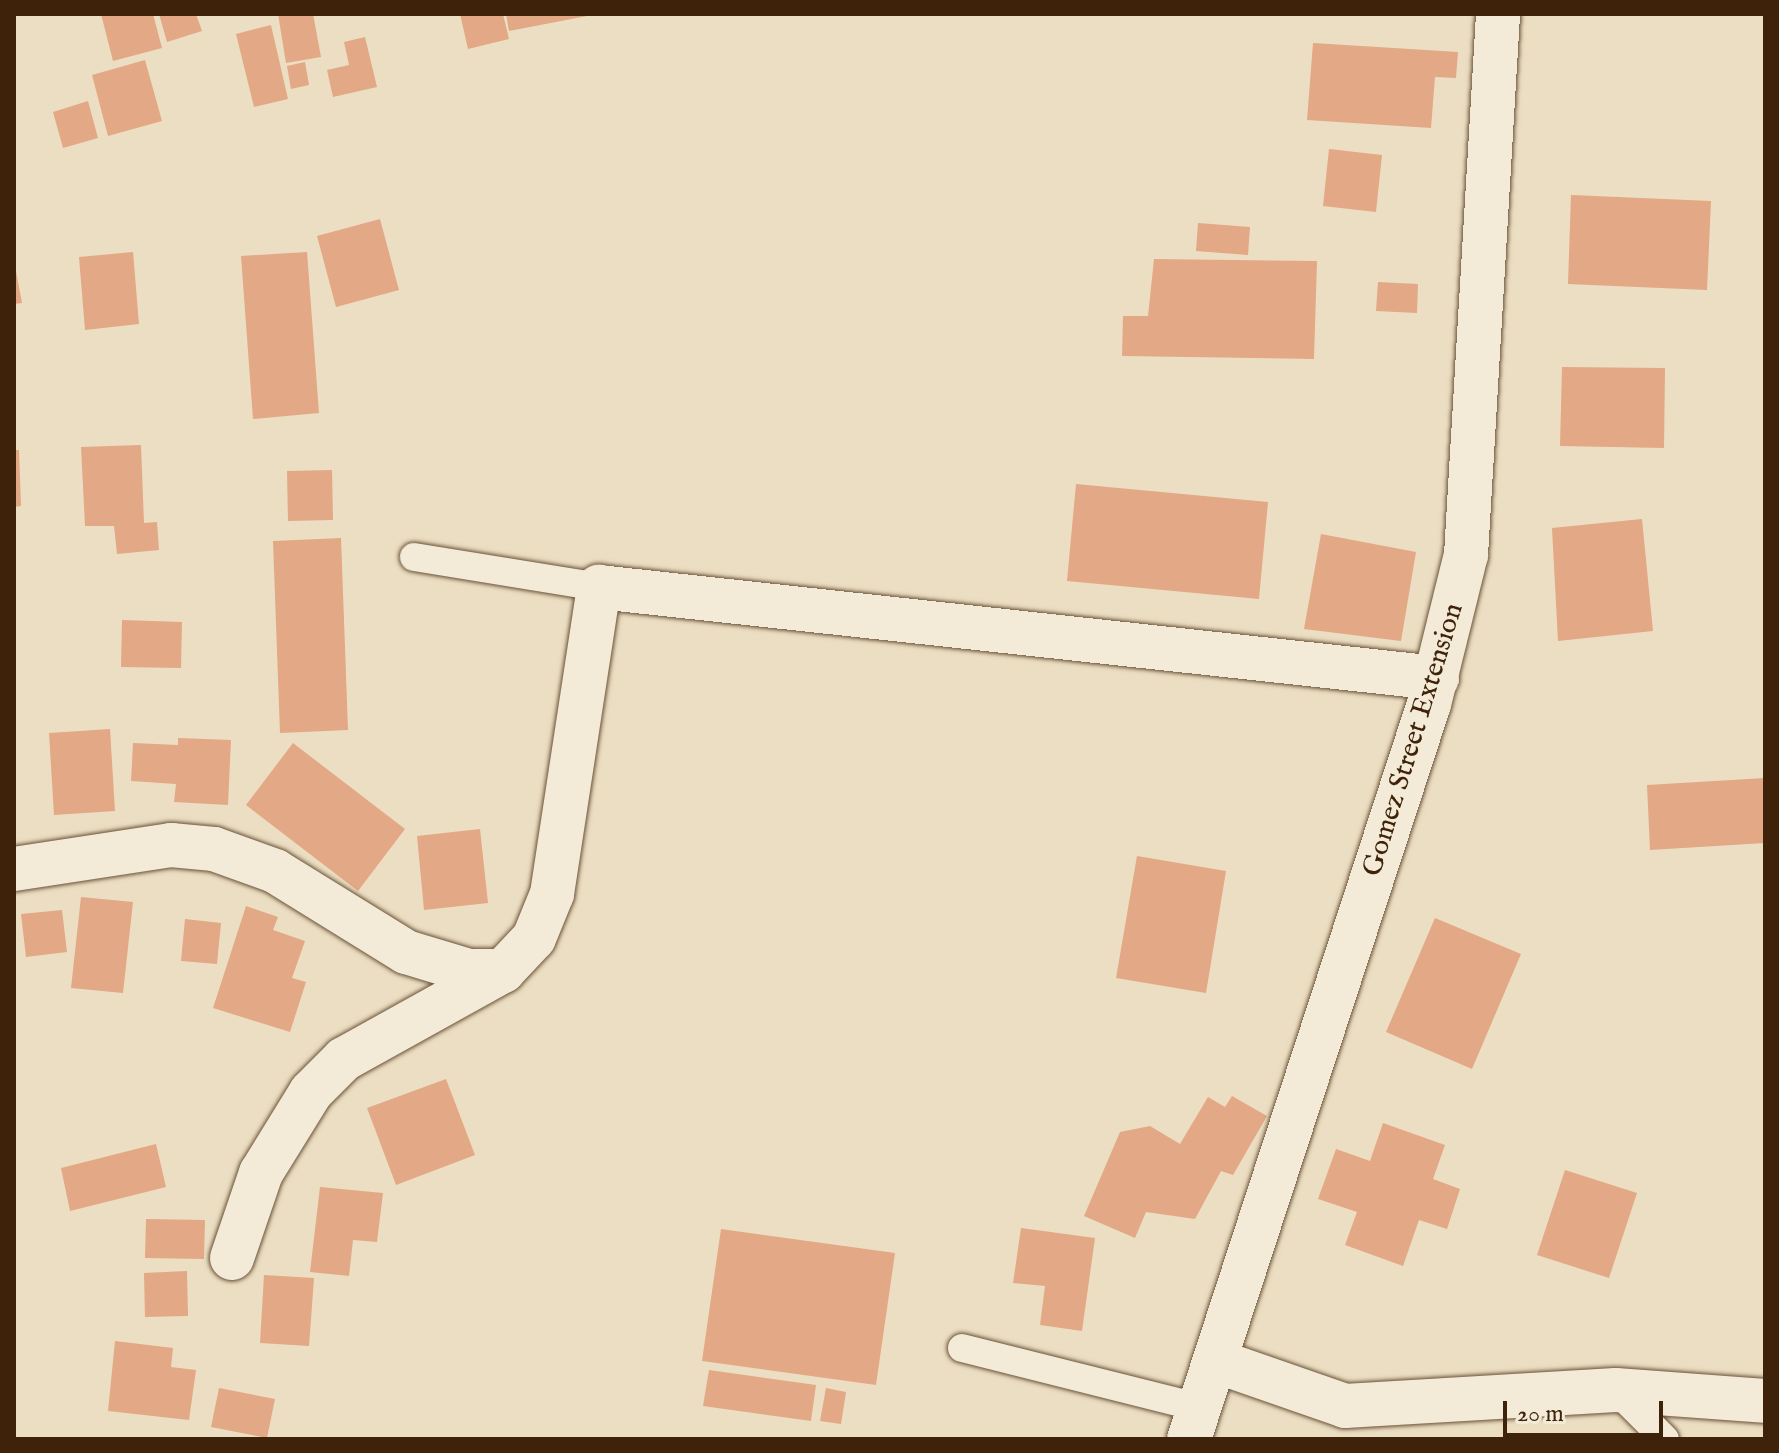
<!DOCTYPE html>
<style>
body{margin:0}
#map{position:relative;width:1779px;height:1453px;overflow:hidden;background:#ecdec2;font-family:"IM FELL English",serif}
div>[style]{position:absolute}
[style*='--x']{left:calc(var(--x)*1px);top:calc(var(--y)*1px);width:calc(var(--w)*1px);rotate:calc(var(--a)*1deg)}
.building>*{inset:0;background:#e3a885}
.roads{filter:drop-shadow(0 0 2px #6a5238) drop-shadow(0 0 2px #6a5238)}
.lane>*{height:28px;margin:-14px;padding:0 14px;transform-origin:14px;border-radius:14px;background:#f3ead7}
.street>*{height:44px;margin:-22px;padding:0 22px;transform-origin:22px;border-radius:22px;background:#f3ead7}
span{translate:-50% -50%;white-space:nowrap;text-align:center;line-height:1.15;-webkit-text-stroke:6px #f3ead7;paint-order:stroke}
.street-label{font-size:28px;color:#3e230a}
.frame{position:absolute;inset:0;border:16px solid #3e230a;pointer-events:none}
.scale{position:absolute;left:1503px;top:1401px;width:160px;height:36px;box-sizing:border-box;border:4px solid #3e230a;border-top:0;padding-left:10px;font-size:24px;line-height:28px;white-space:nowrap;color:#3e230a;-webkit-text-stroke:6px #f3ead7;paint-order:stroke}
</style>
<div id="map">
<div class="building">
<i style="clip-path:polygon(101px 14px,153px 14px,162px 48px,113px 61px)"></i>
<i style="clip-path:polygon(159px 14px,196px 14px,202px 31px,167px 42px)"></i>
<i style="clip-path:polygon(278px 14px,313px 14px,321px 57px,286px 63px)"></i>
<i style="clip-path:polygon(460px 14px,503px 14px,509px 39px,468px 49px)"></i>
<i style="clip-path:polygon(506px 14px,586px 14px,587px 16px,509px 31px)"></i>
<i style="clip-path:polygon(271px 25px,288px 99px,254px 107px,236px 34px)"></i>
<i style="clip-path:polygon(365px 37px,377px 87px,333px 97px,327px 70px,349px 65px,344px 42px)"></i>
<i style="clip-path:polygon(1313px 43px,1458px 52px,1456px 78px,1435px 77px,1431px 128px,1307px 120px)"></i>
<i style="clip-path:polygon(145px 60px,162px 121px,108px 136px,92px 75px)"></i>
<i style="clip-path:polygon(305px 62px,309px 85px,291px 89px,287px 66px)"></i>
<i style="clip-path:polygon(88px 101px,98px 138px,63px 148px,53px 112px)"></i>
<i style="clip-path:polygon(1329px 149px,1382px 155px,1376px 212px,1323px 206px)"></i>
<i style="clip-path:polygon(1571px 195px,1711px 201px,1707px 290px,1568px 284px)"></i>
<i style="clip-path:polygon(380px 219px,399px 290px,336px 307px,317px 236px)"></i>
<i style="clip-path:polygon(1198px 223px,1250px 227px,1248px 255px,1196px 251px)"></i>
<i style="clip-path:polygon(133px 252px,139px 324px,85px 330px,79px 257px)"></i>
<i style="clip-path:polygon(307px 252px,319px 413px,253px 419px,241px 256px)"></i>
<i style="clip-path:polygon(1154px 259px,1317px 261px,1314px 359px,1122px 356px,1123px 316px,1148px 316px)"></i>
<i style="clip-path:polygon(14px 261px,22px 303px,14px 304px)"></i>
<i style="clip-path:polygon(1378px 282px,1418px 284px,1417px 313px,1376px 311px)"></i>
<i style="clip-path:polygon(1562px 367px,1665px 368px,1664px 448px,1560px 446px)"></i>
<i style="clip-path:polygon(141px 445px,144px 523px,157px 522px,159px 550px,117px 554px,114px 526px,85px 526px,81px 447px)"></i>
<i style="clip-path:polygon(14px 450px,19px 450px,21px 506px,14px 507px)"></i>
<i style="clip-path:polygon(332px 470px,333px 520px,288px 521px,287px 471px)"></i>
<i style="clip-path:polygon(1076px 484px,1268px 502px,1259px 599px,1067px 581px)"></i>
<i style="clip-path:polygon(1642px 519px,1653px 631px,1558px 641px,1552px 528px)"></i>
<i style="clip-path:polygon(1321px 534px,1416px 552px,1401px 641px,1304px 629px)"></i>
<i style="clip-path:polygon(341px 538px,348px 730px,280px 733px,273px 541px)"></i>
<i style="clip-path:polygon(122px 620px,182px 622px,181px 668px,121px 667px)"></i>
<i style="clip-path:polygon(110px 729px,115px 811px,54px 815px,49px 733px)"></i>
<i style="clip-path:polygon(178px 738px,231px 740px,228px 805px,174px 802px,176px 784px,131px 781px,133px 743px,178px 745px)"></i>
<i style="clip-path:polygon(293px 743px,405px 829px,358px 891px,246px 805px)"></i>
<i style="clip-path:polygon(1765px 778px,1765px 843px,1650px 850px,1647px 785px)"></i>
<i style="clip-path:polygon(480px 829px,488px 903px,424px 910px,417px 836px)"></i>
<i style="clip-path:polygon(1137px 856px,1226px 871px,1206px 993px,1116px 978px)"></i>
<i style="clip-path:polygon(81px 897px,133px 902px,123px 993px,71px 988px)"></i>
<i style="clip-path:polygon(246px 906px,278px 917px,273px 930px,305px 941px,292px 978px,306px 982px,290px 1032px,213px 1008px)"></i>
<i style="clip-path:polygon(62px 910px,67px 952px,26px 957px,21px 914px)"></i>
<i style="clip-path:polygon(1435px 918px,1521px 954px,1472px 1069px,1386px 1032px)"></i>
<i style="clip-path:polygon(185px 919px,221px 923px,217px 964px,181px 961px)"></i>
<i style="clip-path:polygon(446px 1079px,475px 1155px,396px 1185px,367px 1108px)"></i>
<i style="clip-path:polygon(1232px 1096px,1267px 1116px,1233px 1175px,1221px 1171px,1195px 1219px,1146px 1212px,1135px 1238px,1084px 1216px,1120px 1132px,1150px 1126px,1180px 1144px,1208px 1097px,1225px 1107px)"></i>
<i style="clip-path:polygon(1383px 1123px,1445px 1145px,1433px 1179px,1460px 1189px,1447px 1229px,1419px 1220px,1403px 1266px,1345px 1245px,1357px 1212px,1318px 1199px,1336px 1149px,1370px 1161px)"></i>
<i style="clip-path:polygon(156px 1144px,166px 1187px,70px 1211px,61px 1168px)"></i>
<i style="clip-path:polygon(1565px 1170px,1637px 1193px,1609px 1278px,1537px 1255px)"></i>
<i style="clip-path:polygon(320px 1187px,383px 1193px,377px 1242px,353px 1240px,349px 1276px,310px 1272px)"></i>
<i style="clip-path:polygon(146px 1219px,205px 1220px,204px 1259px,145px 1258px)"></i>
<i style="clip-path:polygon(1021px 1228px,1095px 1238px,1082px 1331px,1040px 1325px,1045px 1286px,1013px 1283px)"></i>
<i style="clip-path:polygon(721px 1229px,895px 1253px,876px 1385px,702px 1361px)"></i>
<i style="clip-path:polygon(187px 1271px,188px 1316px,145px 1317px,144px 1273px)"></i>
<i style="clip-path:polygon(264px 1275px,314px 1278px,309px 1346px,260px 1343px)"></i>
<i style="clip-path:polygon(115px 1341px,173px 1348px,171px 1367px,196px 1370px,189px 1420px,108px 1411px)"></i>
<i style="clip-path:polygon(709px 1370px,816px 1385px,811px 1421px,703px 1406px)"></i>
<i style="clip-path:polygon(219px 1388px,275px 1399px,267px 1438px,211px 1427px)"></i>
<i style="clip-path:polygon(826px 1388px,846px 1392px,841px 1424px,820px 1421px)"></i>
</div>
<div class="roads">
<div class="lane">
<i style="--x:414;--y:557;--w:187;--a:9.2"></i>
<i style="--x:962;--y:1348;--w:245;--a:14.1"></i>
<i style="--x:1616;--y:1390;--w:69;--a:45"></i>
</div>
<div class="street">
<i style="--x:14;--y:869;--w:159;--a:-8.7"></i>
<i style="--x:171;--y:845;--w:43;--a:5.3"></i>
<i style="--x:214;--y:849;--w:65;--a:19.8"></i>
<i style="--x:275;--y:871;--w:154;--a:31.7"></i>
<i style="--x:406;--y:952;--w:66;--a:16.8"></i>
<i style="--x:469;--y:971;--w:34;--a:0"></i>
<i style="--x:503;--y:971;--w:45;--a:-46.8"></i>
<i style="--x:534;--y:938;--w:48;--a:-67.8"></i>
<i style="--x:552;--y:894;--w:311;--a:-81.3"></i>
<i style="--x:599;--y:587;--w:843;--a:6.2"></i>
<i style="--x:232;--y:1258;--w:90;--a:-71.2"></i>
<i style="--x:261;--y:1173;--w:95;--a:-58.3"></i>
<i style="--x:311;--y:1092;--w:47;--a:-45"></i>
<i style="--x:344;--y:1059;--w:182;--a:-29"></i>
<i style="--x:1216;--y:1361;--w:137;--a:19.2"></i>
<i style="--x:1345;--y:1406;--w:271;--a:-3.4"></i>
<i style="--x:1616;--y:1390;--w:149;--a:4.2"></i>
<i style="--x:1189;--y:1439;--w:773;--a:-71.92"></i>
<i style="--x:1429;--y:704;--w:154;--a:-76.1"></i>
<i style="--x:1466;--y:555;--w:542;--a:-86.61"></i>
</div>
</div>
<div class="street-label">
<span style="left:1414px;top:740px;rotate:-73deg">Gomez Street Extension</span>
</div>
<div class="frame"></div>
<div class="scale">20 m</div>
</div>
